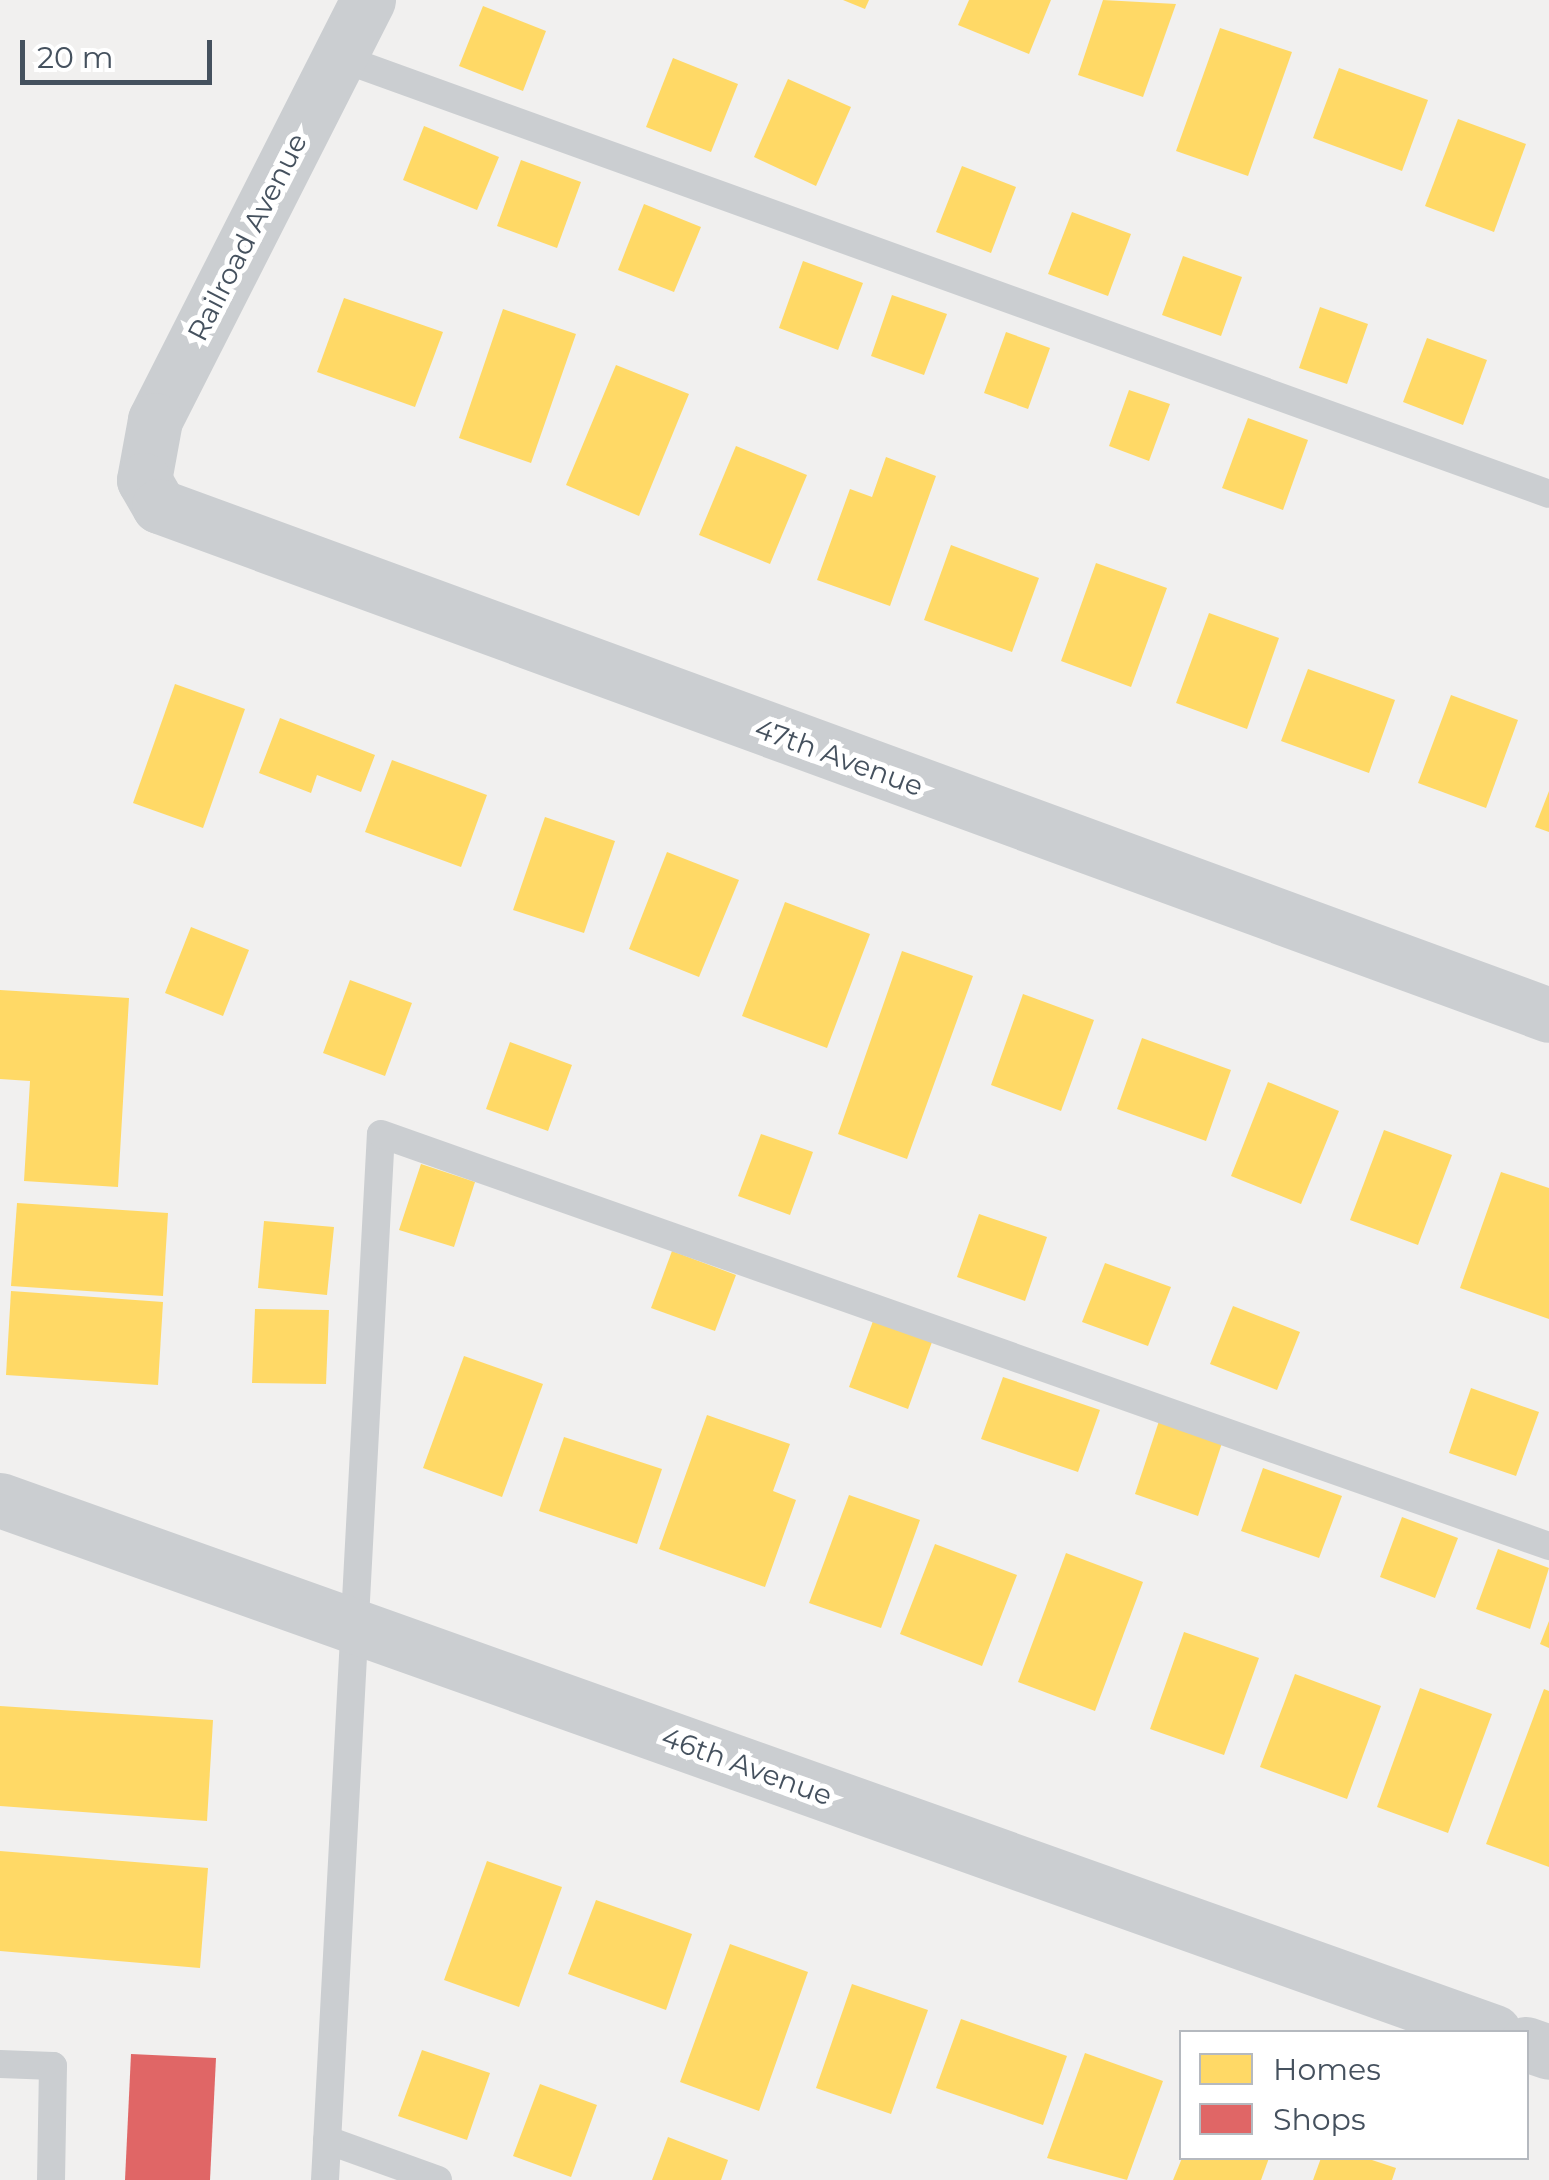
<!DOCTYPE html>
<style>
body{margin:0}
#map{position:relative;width:1549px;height:2180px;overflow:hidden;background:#f1f0ef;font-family:Montserrat,sans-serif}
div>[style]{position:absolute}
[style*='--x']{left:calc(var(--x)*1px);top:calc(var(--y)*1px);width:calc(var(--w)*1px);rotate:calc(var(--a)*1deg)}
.homes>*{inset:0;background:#ffd966}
.shops>*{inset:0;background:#e06666}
.service>*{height:28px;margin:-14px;padding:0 14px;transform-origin:14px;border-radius:14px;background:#cbced1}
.minor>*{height:55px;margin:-27.5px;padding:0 27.5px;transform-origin:27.5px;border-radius:27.5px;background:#cbced1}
span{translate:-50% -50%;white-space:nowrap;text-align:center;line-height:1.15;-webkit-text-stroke:10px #fff;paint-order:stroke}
.street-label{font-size:28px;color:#45515e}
.legend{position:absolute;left:1179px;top:2030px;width:350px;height:130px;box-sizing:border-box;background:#fff;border:2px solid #b5b9bf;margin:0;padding:12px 18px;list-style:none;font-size:30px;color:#45515e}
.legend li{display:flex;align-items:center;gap:20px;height:50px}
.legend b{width:50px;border:2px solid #b5b9bf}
.scale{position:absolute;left:20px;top:40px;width:192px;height:45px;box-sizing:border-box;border:5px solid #45515e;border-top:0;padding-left:12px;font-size:30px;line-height:35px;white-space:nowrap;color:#45515e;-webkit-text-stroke:8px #fff;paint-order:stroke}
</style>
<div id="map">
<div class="homes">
<i style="clip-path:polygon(843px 0,869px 0,865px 9px)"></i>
<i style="clip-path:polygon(969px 0,1051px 0,1029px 54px,958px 25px)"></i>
<i style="clip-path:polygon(1103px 0,1176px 4px,1143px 97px,1078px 75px)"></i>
<i style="clip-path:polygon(483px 6px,546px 31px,523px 91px,459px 66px)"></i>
<i style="clip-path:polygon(1220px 28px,1292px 52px,1248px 176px,1176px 151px)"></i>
<i style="clip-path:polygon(673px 58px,738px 84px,711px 152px,646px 127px)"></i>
<i style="clip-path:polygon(1339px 68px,1428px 100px,1402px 171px,1313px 138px)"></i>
<i style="clip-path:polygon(788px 79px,851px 107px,816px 186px,754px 157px)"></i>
<i style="clip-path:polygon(1458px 119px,1526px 144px,1494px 232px,1425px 206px)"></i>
<i style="clip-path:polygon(424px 126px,499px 157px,477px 210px,403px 180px)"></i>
<i style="clip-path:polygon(521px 160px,581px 182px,557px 248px,497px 226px)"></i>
<i style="clip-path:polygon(962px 166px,1016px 187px,991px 253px,936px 232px)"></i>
<i style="clip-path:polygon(644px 204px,701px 227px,674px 292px,618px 270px)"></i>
<i style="clip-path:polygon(1072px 212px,1131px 234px,1108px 296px,1048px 274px)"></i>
<i style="clip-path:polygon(1183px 256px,1242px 277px,1221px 336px,1162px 315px)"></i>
<i style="clip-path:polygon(803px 261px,863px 283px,838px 350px,779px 328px)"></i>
<i style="clip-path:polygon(892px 295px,947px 314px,924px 375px,871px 356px)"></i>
<i style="clip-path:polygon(344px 298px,443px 332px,415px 407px,317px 372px)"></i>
<i style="clip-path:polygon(1320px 307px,1368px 324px,1347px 384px,1299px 368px)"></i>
<i style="clip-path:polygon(503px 309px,576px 334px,531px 463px,459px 438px)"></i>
<i style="clip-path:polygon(1006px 332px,1050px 348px,1028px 409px,984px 393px)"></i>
<i style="clip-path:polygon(1427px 338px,1487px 360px,1463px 425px,1403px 402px)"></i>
<i style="clip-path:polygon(616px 365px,689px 394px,639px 516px,566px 485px)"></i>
<i style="clip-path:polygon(1129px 390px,1170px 404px,1149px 461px,1109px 446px)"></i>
<i style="clip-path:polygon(1248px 418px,1308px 440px,1283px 510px,1222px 488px)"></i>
<i style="clip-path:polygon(736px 446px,807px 475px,770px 564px,699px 535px)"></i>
<i style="clip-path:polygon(886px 457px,936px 476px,890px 606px,817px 580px,850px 489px,872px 497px)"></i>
<i style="clip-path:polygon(951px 545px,1039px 578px,1012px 652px,924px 620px)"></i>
<i style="clip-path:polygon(1096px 563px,1167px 588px,1131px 687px,1061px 661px)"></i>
<i style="clip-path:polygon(1209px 613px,1279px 638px,1247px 729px,1176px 703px)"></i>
<i style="clip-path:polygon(1308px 669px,1395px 700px,1369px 773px,1281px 741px)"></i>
<i style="clip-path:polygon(175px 684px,245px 709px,203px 828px,133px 803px)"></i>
<i style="clip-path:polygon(1451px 695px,1518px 720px,1486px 808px,1418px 783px)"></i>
<i style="clip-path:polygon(280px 718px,375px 755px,361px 792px,317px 775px,311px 793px,259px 773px)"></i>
<i style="clip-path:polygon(392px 760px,487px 795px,461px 867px,365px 832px)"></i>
<i style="clip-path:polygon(1549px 791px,1549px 832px,1535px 827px)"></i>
<i style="clip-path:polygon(545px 817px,615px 841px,584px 933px,513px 910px)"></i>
<i style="clip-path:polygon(667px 852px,739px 880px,699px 977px,629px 949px)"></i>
<i style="clip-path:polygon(785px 902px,870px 934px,827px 1048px,742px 1016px)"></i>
<i style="clip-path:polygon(191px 927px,249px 950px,223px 1016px,165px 993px)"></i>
<i style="clip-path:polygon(902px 951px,973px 976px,907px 1159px,838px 1134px)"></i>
<i style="clip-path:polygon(350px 980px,412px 1003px,385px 1076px,323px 1053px)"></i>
<i style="clip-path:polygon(0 990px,129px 998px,118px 1187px,24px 1181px,30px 1081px,0 1079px)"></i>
<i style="clip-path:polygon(1023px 994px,1094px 1020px,1061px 1111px,991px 1085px)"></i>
<i style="clip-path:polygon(1142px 1038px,1231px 1070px,1206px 1141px,1117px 1109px)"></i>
<i style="clip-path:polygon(510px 1042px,572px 1065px,548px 1131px,486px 1109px)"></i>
<i style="clip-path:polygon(1268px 1082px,1339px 1111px,1301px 1204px,1231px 1176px)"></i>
<i style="clip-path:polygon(1384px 1130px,1452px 1155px,1418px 1245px,1350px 1220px)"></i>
<i style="clip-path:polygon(761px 1134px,813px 1152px,790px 1215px,738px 1196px)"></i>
<i style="clip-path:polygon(421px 1164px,475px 1182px,454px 1247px,399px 1230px)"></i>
<i style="clip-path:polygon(1501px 1172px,1549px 1188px,1549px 1319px,1460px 1288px)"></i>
<i style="clip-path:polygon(17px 1203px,168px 1213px,163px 1296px,11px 1286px)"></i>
<i style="clip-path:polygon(979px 1214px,1047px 1237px,1025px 1301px,957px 1277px)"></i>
<i style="clip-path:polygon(264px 1221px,334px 1227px,327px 1295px,258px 1288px)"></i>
<i style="clip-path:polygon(672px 1251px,736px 1275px,715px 1331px,651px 1308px)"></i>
<i style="clip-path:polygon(1105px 1263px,1171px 1287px,1148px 1346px,1082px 1322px)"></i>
<i style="clip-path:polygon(11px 1291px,163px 1302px,158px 1385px,6px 1375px)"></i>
<i style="clip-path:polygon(1233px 1306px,1300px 1332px,1277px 1390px,1210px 1364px)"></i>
<i style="clip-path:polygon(255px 1309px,329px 1310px,326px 1384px,252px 1383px)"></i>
<i style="clip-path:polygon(873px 1321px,932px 1342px,908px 1409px,849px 1387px)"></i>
<i style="clip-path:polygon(464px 1356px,543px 1384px,502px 1497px,423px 1468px)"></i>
<i style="clip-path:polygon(1003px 1377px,1100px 1410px,1078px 1472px,981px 1439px)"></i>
<i style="clip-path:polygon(1471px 1388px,1539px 1412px,1516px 1476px,1449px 1453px)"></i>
<i style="clip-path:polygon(707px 1415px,790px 1444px,773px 1491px,796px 1500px,765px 1587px,659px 1549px)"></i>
<i style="clip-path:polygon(1159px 1421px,1222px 1443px,1198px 1516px,1135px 1494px)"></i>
<i style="clip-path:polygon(564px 1437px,662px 1469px,637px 1544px,539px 1511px)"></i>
<i style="clip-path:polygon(1263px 1468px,1342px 1496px,1319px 1558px,1241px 1531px)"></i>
<i style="clip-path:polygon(849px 1495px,920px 1520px,881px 1628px,809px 1603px)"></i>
<i style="clip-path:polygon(1402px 1517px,1458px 1538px,1435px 1598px,1380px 1577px)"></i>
<i style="clip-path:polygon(935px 1544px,1017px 1575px,982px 1666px,900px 1634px)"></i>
<i style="clip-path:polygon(1498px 1549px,1549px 1568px,1530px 1629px,1476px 1609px)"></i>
<i style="clip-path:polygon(1066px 1553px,1143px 1582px,1095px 1711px,1018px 1682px)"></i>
<i style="clip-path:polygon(1549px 1621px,1549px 1648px,1540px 1644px)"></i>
<i style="clip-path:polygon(1184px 1632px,1259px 1658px,1224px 1755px,1150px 1729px)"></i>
<i style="clip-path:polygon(1295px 1674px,1381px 1706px,1347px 1799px,1260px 1767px)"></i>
<i style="clip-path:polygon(1420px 1688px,1492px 1714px,1448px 1833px,1377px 1807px)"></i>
<i style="clip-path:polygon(1544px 1689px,1549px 1691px,1549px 1867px,1486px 1844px)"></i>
<i style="clip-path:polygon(0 1706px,213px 1720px,207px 1821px,0 1806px)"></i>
<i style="clip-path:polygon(0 1851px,208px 1868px,200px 1968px,0 1951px)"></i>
<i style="clip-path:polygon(487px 1861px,562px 1887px,519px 2007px,444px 1980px)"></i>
<i style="clip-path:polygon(596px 1900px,692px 1934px,666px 2010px,568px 1974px)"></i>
<i style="clip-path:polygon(730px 1944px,808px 1972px,759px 2111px,680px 2082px)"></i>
<i style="clip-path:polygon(852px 1984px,928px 2010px,891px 2114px,816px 2088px)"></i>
<i style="clip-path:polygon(961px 2019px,1067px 2056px,1043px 2125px,936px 2088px)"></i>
<i style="clip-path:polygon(422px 2050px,490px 2073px,467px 2140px,398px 2116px)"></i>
<i style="clip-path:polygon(1085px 2053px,1163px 2081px,1127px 2180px,1047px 2158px)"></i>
<i style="clip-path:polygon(540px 2084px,597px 2105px,571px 2177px,513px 2156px)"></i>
<i style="clip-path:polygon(668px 2137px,728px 2160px,721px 2180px,652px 2180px)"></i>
<i style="clip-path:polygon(1182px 2158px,1269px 2158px,1261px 2180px,1173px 2180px)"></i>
<i style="clip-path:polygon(1321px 2158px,1366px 2158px,1396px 2168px,1392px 2180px,1313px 2180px)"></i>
</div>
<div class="shops">
<i style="clip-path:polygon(131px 2054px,216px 2058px,210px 2180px,125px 2180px)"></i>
</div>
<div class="service">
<i style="--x:338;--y:57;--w:1287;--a:19.84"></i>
<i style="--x:0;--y:2064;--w:53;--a:2.2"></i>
<i style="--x:53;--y:2066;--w:114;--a:91"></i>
<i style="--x:327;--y:2140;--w:118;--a:19.8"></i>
<i style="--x:325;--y:2180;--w:1047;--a:-86.94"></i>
<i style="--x:381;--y:1134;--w:1239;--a:19.43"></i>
</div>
<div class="minor">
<i style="--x:368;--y:0;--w:471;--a:116.9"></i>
<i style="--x:155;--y:420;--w:61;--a:100.4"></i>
<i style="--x:144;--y:480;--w:30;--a:60"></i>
<i style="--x:159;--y:506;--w:1480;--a:20.11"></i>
<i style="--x:0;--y:1500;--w:1586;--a:19.6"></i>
<i style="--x:1526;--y:2044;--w:24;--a:19"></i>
</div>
<div class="street-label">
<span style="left:247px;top:237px;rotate:-63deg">Railroad Avenue</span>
<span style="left:839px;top:757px;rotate:20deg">47th Avenue</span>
<span style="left:747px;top:1766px;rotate:20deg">46th Avenue</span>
</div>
<ul class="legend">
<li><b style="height:28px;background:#ffd966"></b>Homes</li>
<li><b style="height:28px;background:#e06666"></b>Shops</li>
</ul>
<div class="scale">20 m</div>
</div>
